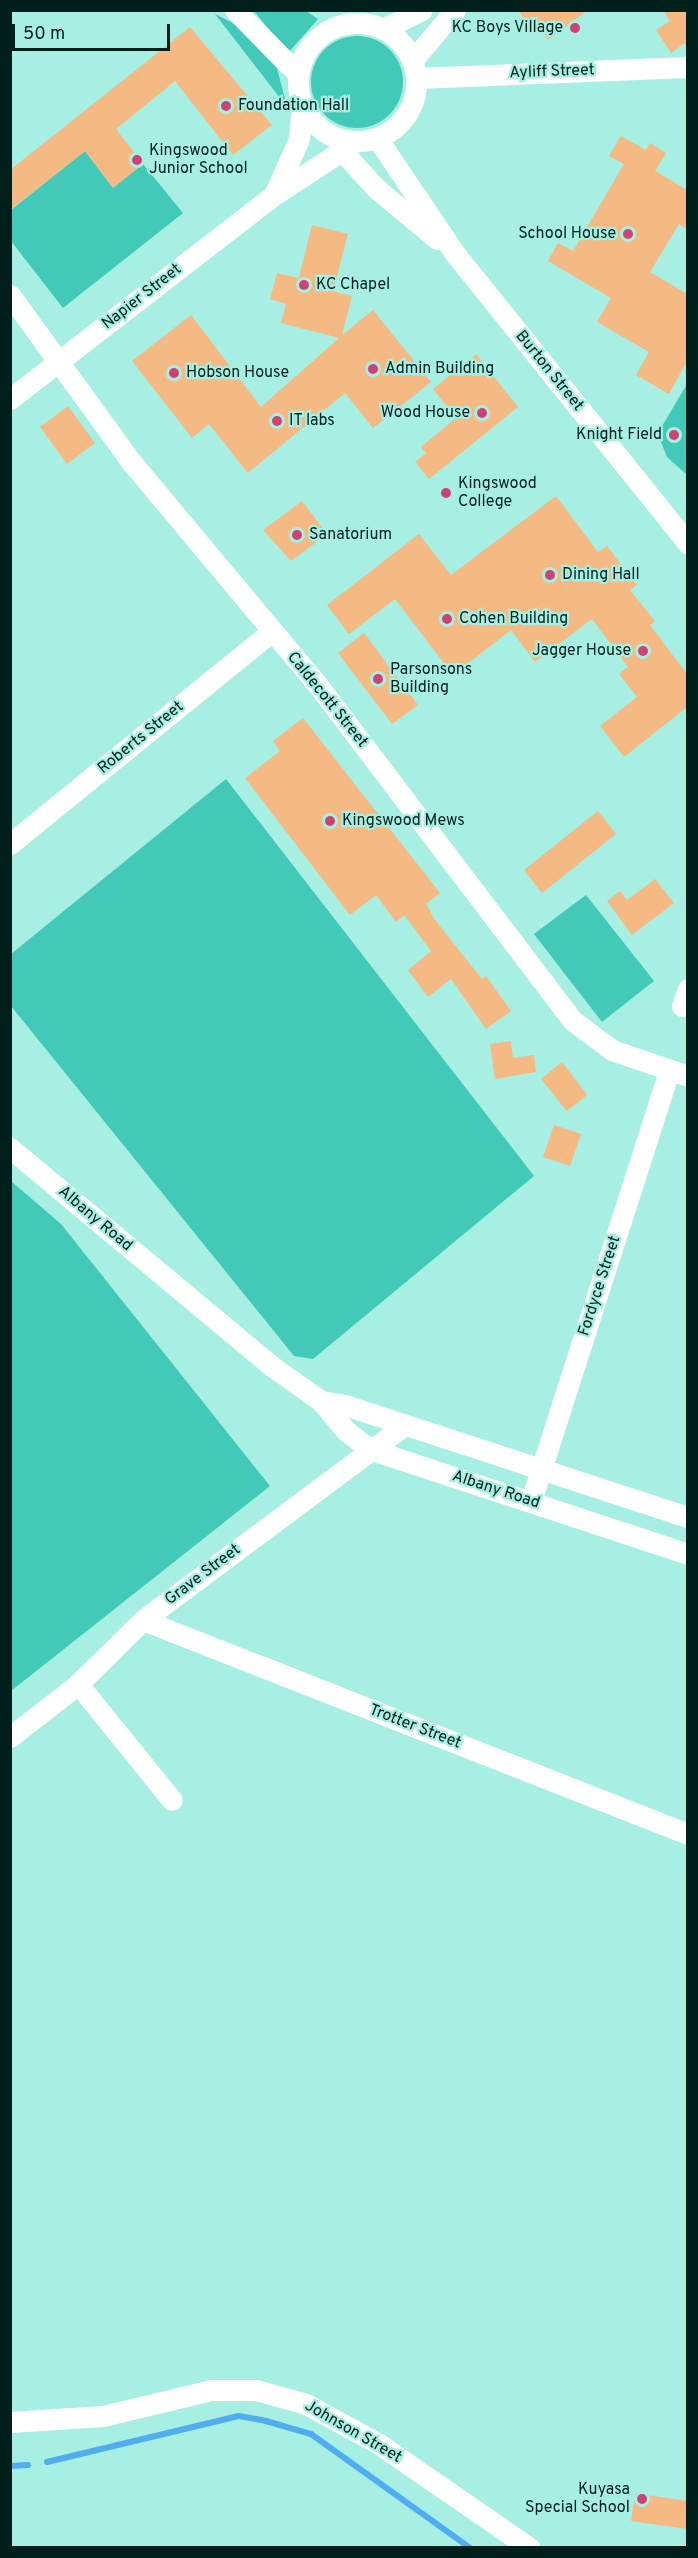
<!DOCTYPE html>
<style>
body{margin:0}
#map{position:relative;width:698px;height:2558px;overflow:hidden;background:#a6efe2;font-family:Overpass,sans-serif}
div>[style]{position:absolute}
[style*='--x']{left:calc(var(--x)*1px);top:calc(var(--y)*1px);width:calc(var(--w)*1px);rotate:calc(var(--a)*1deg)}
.green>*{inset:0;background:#43c9b7}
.round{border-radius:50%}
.stream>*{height:6px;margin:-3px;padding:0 3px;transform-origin:3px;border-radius:3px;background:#50aef0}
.building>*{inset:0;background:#f5b983}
.minor>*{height:21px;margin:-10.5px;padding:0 10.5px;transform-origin:10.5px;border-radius:10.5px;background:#fff}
.minor>.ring{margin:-10.5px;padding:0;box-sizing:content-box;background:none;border:21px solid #fff;border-radius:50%}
.dots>*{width:16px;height:16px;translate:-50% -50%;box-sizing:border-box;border:3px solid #a6efe2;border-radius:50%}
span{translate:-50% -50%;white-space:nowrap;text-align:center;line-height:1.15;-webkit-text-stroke:4.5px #a6efe2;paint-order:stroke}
.poi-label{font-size:16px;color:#011f1b}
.right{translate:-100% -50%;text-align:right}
.left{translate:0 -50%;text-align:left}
.street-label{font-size:16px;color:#011f1b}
.frame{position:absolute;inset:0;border:12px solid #011f1b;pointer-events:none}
.scale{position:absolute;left:12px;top:24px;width:158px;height:27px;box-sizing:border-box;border:3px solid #011f1b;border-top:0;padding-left:8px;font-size:18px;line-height:21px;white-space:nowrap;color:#011f1b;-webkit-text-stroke:4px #a6efe2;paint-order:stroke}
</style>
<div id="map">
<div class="green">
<i style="clip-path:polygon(254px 11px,306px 11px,318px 19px,288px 53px)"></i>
<i style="clip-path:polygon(215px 14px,233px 23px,277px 68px,287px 107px)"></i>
<i class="round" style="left:311px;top:36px;width:92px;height:92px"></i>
<i style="clip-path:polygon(85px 151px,113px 188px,143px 164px,183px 213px,63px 308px,11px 241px,11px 210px)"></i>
<i style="clip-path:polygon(687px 384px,688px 475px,687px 475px,667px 457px,661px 442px,661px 428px)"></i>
<i style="clip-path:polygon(226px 779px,534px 1176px,313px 1359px,294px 1356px,11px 1006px,11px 954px)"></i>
<i style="clip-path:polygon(586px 895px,654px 981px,602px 1022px,534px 934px)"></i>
<i style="clip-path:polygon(11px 1181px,61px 1224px,270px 1486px,11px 1691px)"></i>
</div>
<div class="stream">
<i style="--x:47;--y:2462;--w:197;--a:-13.5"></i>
<i style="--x:239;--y:2416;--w:27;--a:10"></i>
<i style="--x:266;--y:2421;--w:47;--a:16.1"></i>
<i style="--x:311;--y:2434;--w:196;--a:35.6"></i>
<i style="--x:10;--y:2466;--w:18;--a:-3"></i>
</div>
<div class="building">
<i style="clip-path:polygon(518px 10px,588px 10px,548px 40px,539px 27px,532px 31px)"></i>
<i style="clip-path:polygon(663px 10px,687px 10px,687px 47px,685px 43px,671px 53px,656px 30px,670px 21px)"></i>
<i style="clip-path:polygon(190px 27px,272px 125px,233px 155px,175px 81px,116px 129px,143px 164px,113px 188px,85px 151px,10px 210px,10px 170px)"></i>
<i style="clip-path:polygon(621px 136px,646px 150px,650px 143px,666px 153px,655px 171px,687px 190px,687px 229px,679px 224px,650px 272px,687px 294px,687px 361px,669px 394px,636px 375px,649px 352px,597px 322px,611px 298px,548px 261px,558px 243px,573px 251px,624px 164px,609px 156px)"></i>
<i style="clip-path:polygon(312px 225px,348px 234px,333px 291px,352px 296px,342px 335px,373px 310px,431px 382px,373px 428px,345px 393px,248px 473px,209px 424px,192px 438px,132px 361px,191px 315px,261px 407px,339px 338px,281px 323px,286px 304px,270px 299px,277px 273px,299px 278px)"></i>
<i style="clip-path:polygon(476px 354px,518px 407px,429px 479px,415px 462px,426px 453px,421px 447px,456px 418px,433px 389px)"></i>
<i style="clip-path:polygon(68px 406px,95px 443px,67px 464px,40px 427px)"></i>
<i style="clip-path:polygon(556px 496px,598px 552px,607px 546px,637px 585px,630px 590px,655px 621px,650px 625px,687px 674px,687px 707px,624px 757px,600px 726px,637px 697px,619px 674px,628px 667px,592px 619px,535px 662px,511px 630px,453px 675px,395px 599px,349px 634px,327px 605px,419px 534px,451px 575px)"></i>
<i style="clip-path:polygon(302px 501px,327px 534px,291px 561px,263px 530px)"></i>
<i style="clip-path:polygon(364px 633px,418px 705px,392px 724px,338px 653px)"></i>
<i style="clip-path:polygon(303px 718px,440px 893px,426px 904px,435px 920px,482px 979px,486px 976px,511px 1011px,486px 1029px,451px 979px,428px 997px,408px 970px,431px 951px,404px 915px,396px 922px,376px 895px,350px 915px,245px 778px,280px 751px,273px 741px)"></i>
<i style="clip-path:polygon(598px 811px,616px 834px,542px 893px,524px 870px)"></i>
<i style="clip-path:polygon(655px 879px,674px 903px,632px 935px,607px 901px,620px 891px,627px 900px)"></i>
<i style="clip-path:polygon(511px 1041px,513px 1058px,534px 1055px,536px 1072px,495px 1079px,490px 1044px)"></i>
<i style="clip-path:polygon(562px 1062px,587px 1095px,567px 1111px,541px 1079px)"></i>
<i style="clip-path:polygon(554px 1125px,581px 1134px,570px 1166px,543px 1157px)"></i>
<i style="clip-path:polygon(635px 2493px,687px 2501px,687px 2529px,631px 2521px)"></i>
</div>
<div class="minor">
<i style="--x:235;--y:10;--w:90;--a:45.5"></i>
<i class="ring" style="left:298px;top:23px;width:97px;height:97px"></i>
<i style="--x:383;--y:29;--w:43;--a:-26"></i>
<i style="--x:412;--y:61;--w:67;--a:-49.9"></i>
<i style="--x:416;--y:78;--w:272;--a:-2.3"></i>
<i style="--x:377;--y:138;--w:141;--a:56"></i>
<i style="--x:456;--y:255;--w:371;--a:51.2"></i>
<i style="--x:342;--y:151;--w:52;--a:47.4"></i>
<i style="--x:377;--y:189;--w:78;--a:39.8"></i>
<i style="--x:274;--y:195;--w:61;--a:-65.9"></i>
<i style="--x:299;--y:139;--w:34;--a:-85"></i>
<i style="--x:10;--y:295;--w:209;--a:54"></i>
<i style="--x:133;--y:464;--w:287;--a:50.1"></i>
<i style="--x:317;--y:684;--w:422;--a:52.8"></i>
<i style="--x:572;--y:1020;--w:50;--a:36.9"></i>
<i style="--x:612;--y:1050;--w:80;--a:18.9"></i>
<i style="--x:10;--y:399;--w:334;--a:-37.7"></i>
<i style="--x:274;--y:195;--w:97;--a:-33.2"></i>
<i style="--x:10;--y:844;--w:336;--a:-39.1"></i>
<i style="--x:682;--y:1006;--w:18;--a:-71"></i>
<i style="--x:10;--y:1148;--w:342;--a:39.8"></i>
<i style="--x:273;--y:1367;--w:59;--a:35.3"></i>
<i style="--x:321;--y:1401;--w:38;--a:50"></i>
<i style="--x:345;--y:1430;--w:31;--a:38"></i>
<i style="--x:369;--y:1449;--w:336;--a:18.2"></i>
<i style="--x:321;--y:1401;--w:27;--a:10"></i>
<i style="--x:348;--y:1406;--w:358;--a:18.1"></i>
<i style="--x:531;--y:1501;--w:452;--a:-72.2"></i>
<i style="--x:143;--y:1620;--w:586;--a:21.44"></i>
<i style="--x:78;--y:1684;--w:149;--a:51"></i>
<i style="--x:10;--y:1737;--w:86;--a:-37.9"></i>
<i style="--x:78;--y:1684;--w:91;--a:-44.6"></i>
<i style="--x:143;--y:1620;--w:327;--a:-36.7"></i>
<i style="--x:10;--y:2422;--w:93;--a:-3.7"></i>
<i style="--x:103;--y:2416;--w:111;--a:-13.5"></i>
<i style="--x:211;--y:2390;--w:45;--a:0"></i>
<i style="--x:256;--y:2390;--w:52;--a:15.6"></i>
<i style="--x:306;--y:2404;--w:83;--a:28.7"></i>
<i style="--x:379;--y:2444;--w:183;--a:34.6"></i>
</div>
<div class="dots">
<i style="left:575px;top:28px;background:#ce4274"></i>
<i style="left:226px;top:106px;background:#ce4274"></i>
<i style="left:137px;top:160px;background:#ce4274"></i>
<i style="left:628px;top:234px;background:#ce4274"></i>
<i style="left:304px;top:285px;background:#ce4274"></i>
<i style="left:373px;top:369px;background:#ce4274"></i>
<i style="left:174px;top:373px;background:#ce4274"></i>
<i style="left:482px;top:413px;background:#ce4274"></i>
<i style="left:277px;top:421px;background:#ce4274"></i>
<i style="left:674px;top:435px;background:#ce4274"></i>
<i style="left:446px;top:493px;background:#ce4274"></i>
<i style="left:297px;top:535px;background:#ce4274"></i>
<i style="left:550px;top:575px;background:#ce4274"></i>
<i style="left:447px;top:619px;background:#ce4274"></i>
<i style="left:643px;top:651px;background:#ce4274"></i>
<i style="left:378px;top:679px;background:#ce4274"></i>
<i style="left:330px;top:821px;background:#ce4274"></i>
<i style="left:642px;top:2499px;background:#ce4274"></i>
</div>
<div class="poi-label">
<span class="right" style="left:563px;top:28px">KC Boys Village</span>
<span class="left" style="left:238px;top:106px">Foundation Hall</span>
<span class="left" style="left:149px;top:160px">Kingswood<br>Junior School</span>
<span class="right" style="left:616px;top:234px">School House</span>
<span class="left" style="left:316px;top:285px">KC Chapel</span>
<span class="left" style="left:385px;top:369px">Admin Building</span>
<span class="left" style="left:186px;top:373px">Hobson House</span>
<span class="right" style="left:470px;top:413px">Wood House</span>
<span class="left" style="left:289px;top:421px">IT labs</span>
<span class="right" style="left:662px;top:435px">Knight Field</span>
<span class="left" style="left:458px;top:493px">Kingswood<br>College</span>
<span class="left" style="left:309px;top:535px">Sanatorium</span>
<span class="left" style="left:562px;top:575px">Dining Hall</span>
<span class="left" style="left:459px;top:619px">Cohen Building</span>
<span class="right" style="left:631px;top:651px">Jagger House</span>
<span class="left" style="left:390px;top:679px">Parsonsons<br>Building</span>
<span class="left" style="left:342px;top:821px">Kingswood Mews</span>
<span class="right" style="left:630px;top:2499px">Kuyasa<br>Special School</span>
</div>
<div class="street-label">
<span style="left:552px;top:72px;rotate:-2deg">Ayliff Street</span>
<span style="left:142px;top:297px;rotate:-38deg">Napier Street</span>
<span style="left:549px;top:371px;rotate:51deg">Burton Street</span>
<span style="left:327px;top:700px;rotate:51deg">Caldecott Street</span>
<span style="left:141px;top:738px;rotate:-39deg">Roberts Street</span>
<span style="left:95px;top:1219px;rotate:40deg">Albany Road</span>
<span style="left:600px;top:1286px;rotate:-72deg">Fordyce Street</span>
<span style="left:496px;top:1490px;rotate:18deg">Albany Road</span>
<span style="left:203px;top:1575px;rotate:-37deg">Grave Street</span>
<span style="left:415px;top:1727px;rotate:21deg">Trotter Street</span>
<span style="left:353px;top:2432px;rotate:30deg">Johnson Street</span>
</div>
<div class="frame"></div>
<div class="scale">50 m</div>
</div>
